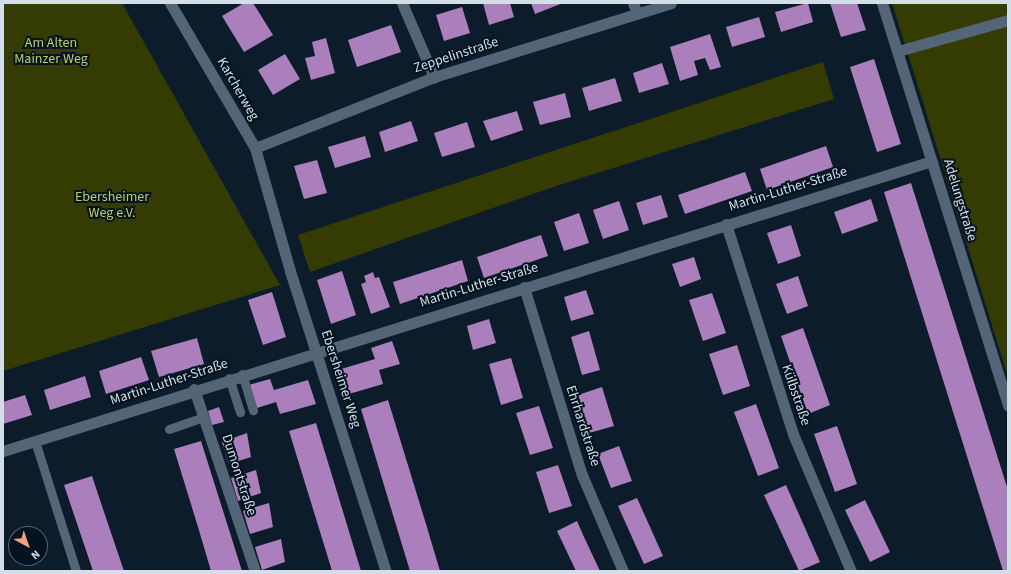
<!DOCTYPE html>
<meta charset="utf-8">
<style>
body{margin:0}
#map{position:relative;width:1011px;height:574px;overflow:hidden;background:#0c1c2b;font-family:"Source Sans 3",sans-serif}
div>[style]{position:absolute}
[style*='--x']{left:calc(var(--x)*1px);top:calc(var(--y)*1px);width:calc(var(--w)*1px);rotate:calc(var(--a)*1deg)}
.green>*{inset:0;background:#343b03}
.building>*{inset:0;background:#aa7fbb}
.service>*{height:9px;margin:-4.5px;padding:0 4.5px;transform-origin:4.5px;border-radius:4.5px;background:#536577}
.minor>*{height:11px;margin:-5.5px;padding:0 5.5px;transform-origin:5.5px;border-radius:5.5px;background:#536577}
span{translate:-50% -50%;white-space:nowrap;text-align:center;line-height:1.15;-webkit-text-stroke:4px #051321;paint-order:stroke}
.park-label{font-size:14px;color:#bece66}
.street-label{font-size:14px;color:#d4dee8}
.frame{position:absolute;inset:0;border:4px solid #d4dee8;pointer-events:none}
.north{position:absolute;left:8px;top:526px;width:40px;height:40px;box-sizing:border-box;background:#051321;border:1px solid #586471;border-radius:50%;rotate:140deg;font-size:11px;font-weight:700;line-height:16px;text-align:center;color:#d4dee8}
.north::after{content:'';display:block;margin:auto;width:14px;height:18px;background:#f2a080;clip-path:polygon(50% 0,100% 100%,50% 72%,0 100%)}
</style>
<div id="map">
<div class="green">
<i style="clip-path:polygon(3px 3px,122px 3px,280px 285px,3px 371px)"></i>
<i style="clip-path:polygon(892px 3px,1008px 3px,1008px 377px,909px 57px)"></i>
<i style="clip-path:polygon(823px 62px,834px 99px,559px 185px,310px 272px,298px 235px)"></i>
</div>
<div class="building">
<i style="clip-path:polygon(244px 3px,253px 3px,273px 35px,244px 52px,222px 16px)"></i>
<i style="clip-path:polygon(483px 3px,510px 3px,514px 17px,489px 25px)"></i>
<i style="clip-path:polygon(531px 3px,563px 3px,535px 14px)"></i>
<i style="clip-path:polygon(808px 3px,813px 22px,781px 32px,775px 12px)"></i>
<i style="clip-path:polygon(830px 3px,857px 3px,866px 30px,841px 37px)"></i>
<i style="clip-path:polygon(462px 7px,470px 33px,444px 41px,436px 15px)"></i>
<i style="clip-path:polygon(759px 17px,765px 37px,732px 47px,726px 27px)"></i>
<i style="clip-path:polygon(391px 25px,401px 52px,357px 67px,348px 40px)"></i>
<i style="clip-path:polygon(710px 34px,721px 67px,710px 70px,705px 58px,694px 61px,698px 75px,680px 81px,670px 47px)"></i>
<i style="clip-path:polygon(326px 38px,335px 73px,311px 80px,305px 58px,315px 56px,312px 42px)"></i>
<i style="clip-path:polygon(285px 54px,300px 79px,273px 95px,258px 70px)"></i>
<i style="clip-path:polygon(874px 59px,901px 144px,877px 152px,850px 67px)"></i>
<i style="clip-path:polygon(662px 63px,669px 84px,639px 93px,633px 73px)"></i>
<i style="clip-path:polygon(615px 78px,622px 101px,589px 111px,582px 88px)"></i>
<i style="clip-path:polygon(565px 93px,571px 117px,540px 125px,533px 102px)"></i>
<i style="clip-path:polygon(517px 111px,523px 130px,491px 141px,483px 121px)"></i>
<i style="clip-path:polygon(411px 121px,418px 141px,385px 152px,379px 132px)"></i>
<i style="clip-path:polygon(467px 122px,475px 147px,442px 157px,434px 133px)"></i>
<i style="clip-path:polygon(365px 136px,371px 157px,335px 168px,328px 147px)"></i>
<i style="clip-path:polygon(826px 146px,833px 167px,767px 190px,760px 169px)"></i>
<i style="clip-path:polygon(317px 160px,327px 193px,304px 199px,294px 166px)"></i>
<i style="clip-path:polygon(745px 172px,752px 191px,685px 214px,678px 195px)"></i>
<i style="clip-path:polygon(911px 183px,1008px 490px,1008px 571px,1003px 571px,884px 192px)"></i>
<i style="clip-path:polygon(661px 195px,668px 217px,643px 225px,636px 203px)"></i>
<i style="clip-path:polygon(871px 199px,878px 221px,842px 234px,834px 212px)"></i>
<i style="clip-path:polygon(619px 201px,629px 230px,603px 239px,593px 210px)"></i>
<i style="clip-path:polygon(579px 213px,589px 243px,564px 251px,554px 222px)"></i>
<i style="clip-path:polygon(791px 225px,801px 256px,778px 264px,767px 233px)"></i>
<i style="clip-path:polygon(541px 235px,548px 256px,484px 278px,477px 257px)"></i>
<i style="clip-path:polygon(694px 257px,701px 279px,680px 287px,672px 264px)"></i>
<i style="clip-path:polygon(462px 260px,468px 281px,400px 304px,393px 282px)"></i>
<i style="clip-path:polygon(342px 271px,356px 315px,331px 324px,317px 280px)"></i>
<i style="clip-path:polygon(373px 272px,375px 278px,379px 277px,390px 307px,371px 314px,361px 284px,366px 282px,364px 276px)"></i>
<i style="clip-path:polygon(798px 276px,808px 306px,787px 314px,776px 284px)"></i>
<i style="clip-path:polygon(586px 290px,594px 314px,571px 321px,564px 297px)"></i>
<i style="clip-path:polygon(272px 292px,286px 337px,263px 345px,248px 300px)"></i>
<i style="clip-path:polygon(712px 293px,726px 333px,703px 341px,689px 300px)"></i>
<i style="clip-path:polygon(489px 319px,496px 343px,473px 350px,467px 326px)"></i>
<i style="clip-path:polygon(803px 328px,830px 405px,808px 414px,781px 336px)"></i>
<i style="clip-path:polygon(589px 331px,600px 370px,582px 375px,571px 337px)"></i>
<i style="clip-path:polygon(197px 338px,204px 364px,159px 377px,151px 351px)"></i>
<i style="clip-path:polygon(392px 341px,400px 364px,379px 370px,383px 384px,349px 394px,341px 369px,375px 359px,371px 348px)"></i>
<i style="clip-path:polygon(737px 345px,750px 386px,723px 395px,709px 354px)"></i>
<i style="clip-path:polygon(141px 357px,149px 380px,106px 394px,99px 371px)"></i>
<i style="clip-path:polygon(511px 358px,523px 398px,501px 405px,489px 364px)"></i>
<i style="clip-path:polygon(85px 376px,91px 397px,50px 410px,44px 390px)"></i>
<i style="clip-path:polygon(270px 379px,274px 390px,308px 380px,316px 404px,280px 414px,276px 402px,257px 408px,249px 385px)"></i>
<i style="clip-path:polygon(602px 387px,614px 426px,589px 433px,578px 395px)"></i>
<i style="clip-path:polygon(25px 395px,32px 415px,3px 424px,3px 402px)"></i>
<i style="clip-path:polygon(388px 400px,426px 524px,440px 571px,410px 571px,393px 515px,361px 409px)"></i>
<i style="clip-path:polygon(756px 404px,779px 468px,758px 476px,734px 412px)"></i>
<i style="clip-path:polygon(539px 406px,553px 448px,530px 455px,516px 413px)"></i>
<i style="clip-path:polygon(219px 407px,224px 422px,212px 425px,208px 411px)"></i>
<i style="clip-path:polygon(316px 423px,334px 482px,361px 571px,332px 571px,325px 548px,289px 431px)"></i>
<i style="clip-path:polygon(837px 426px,857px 484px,835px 492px,814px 434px)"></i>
<i style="clip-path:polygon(247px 433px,251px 457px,229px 464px,222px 442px)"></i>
<i style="clip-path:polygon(201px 441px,213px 479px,242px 571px,211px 571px,198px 527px,174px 449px)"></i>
<i style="clip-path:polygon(619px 446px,632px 481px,611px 488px,598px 454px)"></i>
<i style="clip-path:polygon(558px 465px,572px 506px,549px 513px,536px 472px)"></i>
<i style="clip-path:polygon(256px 470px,261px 493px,238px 501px,231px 478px)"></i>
<i style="clip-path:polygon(92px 476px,105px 515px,124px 571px,93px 571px,64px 485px)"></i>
<i style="clip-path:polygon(786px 485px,820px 562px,799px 571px,764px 495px)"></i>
<i style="clip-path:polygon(637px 498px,663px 556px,644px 564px,618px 506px)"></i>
<i style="clip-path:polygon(865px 500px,890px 552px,870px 562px,845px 510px)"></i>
<i style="clip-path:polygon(269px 503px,273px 527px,250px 534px,243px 511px)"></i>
<i style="clip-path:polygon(577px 521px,584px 537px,600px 571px,576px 571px,557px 531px)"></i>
<i style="clip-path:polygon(281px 539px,285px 562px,262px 570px,255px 547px)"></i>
</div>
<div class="service">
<i style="--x:242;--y:374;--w:38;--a:73"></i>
<i style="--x:229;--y:378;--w:36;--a:72"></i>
<i style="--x:169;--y:429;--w:36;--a:-19"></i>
<i style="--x:35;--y:441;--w:136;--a:72.5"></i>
</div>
<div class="minor">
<i style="--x:170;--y:3;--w:168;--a:59.6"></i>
<i style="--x:255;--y:148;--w:128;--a:74.1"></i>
<i style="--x:290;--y:271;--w:315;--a:72.3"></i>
<i style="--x:402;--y:3;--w:81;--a:66.6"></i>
<i style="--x:633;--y:3;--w:11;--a:68"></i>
<i style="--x:882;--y:3;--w:422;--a:72.6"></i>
<i style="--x:898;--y:51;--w:114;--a:-15.7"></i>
<i style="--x:255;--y:148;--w:193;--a:-21.6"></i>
<i style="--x:434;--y:77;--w:248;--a:-17.3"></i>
<i style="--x:726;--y:224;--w:220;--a:72.3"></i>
<i style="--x:793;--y:434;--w:149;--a:67.1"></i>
<i style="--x:524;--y:287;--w:197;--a:72.9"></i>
<i style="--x:582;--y:475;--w:104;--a:66.9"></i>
<i style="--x:194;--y:389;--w:192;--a:71.5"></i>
<i style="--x:3;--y:451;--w:973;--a:-17.34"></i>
</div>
<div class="park-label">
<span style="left:51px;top:51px">Am Alten<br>Mainzer Weg</span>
<span style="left:112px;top:205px">Ebersheimer<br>Weg e.V.</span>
</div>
<div class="street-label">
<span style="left:456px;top:55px;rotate:-18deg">Zeppelinstraße</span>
<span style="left:238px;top:89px;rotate:60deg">Karcherweg</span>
<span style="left:788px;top:189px;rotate:-17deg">Martin-Luther-Straße</span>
<span style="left:960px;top:200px;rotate:73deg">Adelungstraße</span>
<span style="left:479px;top:285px;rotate:-17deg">Martin-Luther-Straße</span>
<span style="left:341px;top:379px;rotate:72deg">Ebersheimer Weg</span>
<span style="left:169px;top:382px;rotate:-18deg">Martin-Luther-Straße</span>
<span style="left:796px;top:395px;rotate:71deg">Külbstraße</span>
<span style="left:583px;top:426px;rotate:72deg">Ehrhardstraße</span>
<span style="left:239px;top:475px;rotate:72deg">Dumontstraße</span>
</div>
<div class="frame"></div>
<div class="north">N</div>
</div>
